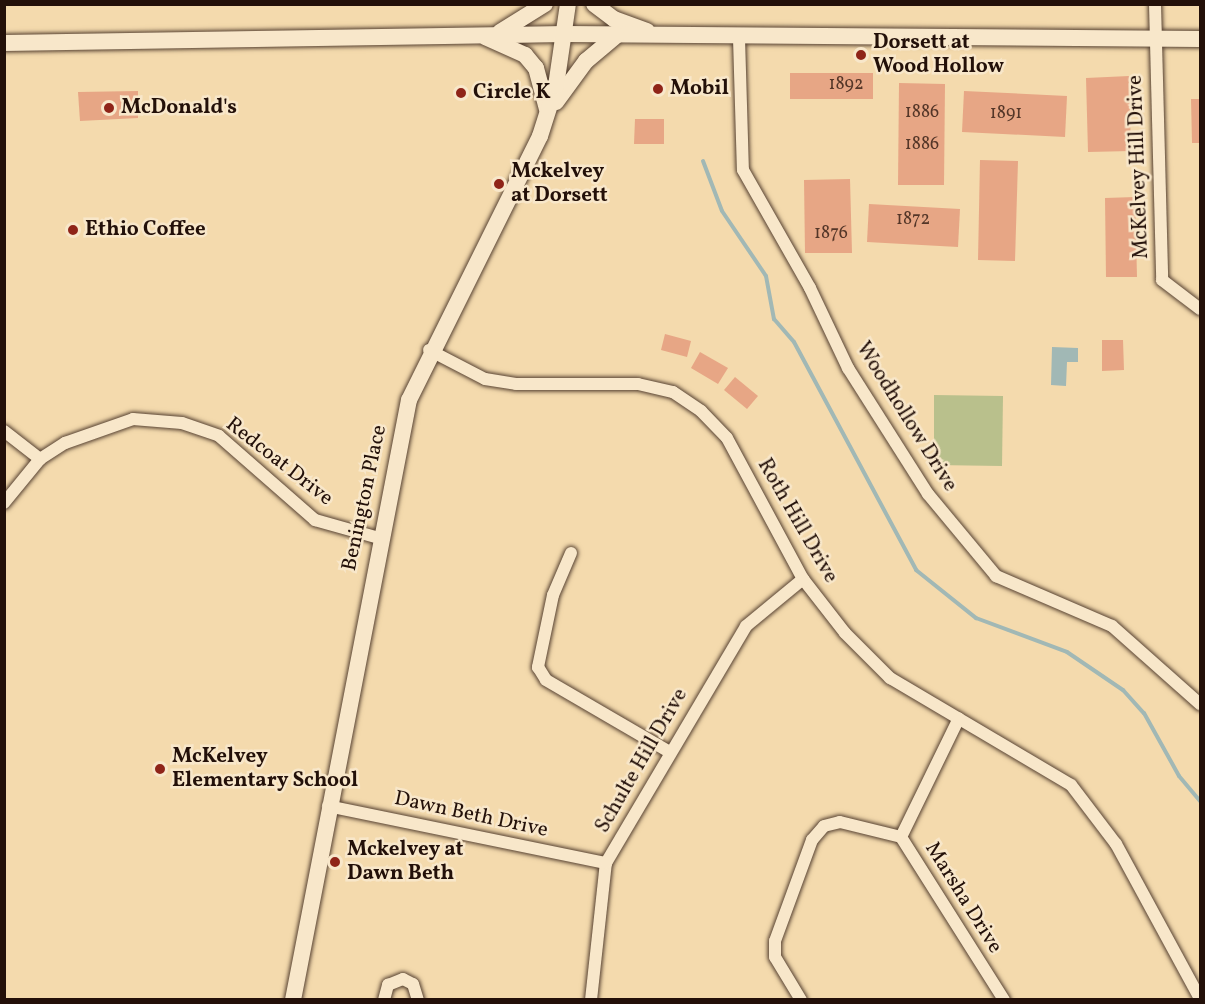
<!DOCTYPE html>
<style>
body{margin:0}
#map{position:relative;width:1205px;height:1004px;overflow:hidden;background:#f4daad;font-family:Vollkorn,serif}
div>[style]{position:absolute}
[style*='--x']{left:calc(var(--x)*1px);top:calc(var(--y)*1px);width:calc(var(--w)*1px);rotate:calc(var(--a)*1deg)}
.green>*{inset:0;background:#b9c08c}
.water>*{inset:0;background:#a1b8b5}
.stream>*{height:4px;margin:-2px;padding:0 2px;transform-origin:2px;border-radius:2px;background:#a1b8b5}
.building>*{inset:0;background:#e7a685}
.roads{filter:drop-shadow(0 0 2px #574232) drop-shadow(0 0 2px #574232)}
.street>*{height:12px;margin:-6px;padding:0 6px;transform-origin:6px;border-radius:6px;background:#f8e7ca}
.secondary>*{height:16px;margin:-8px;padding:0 8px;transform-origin:8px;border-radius:8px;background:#f8e7ca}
.dots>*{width:16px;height:16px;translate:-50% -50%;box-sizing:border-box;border:3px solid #f8e7ca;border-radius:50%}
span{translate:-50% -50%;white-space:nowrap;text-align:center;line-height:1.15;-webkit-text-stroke:5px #f8e7ca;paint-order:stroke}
.number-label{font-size:18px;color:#543628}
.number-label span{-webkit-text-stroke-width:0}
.poi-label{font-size:21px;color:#231009;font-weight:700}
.left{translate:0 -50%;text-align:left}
.street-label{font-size:21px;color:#231009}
.frame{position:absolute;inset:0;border:6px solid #231009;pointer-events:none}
</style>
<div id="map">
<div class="green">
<i style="clip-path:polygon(934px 395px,1003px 396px,1002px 466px,934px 465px)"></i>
</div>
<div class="water">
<i style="clip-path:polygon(1052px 347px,1078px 348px,1078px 362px,1067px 362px,1066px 386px,1051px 385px)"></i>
</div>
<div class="stream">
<i style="--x:703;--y:161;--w:53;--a:69.2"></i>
<i style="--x:722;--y:211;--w:78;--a:55.9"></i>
<i style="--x:766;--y:276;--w:44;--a:79.5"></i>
<i style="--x:774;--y:319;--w:30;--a:49"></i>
<i style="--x:794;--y:342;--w:259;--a:61.8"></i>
<i style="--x:916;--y:570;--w:77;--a:38.7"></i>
<i style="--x:976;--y:618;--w:97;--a:20.5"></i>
<i style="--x:1067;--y:652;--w:68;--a:34.2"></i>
<i style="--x:1123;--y:690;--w:31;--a:48"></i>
<i style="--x:1144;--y:713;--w:72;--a:60.9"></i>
<i style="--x:1179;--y:776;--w:33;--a:50"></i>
</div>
<div class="building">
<i style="clip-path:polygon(790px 73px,873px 73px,873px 99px,790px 99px)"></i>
<i style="clip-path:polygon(1129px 76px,1131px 151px,1088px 152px,1086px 78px)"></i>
<i style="clip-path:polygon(899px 83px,945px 84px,944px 185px,898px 185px)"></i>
<i style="clip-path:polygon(138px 91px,138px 118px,80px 121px,78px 92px)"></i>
<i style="clip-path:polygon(964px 91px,1067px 96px,1065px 137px,962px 132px)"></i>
<i style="clip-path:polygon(1191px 99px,1200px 99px,1200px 143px,1192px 143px)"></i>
<i style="clip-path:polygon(635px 119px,664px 119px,664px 144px,634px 144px)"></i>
<i style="clip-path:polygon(980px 160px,1018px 161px,1015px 261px,978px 260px)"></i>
<i style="clip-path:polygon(850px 179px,852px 253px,805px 253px,804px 180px)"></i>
<i style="clip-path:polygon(1135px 197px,1137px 277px,1106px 277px,1105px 198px)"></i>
<i style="clip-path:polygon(869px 204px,960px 209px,958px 247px,867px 242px)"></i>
<i style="clip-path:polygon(665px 334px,691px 341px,687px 357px,661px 350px)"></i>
<i style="clip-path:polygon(1102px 340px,1123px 340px,1124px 370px,1102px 371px)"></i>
<i style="clip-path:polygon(700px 352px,728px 368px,718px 384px,691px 368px)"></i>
<i style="clip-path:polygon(735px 377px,758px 396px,747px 409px,724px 390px)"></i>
</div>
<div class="roads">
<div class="street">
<i style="--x:1155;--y:4;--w:276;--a:88.5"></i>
<i style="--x:1162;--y:280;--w:48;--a:37.3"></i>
<i style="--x:739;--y:38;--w:132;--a:88.3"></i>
<i style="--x:743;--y:170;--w:136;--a:60.4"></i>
<i style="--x:810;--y:288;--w:89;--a:64.6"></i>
<i style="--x:848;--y:368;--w:149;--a:57.6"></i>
<i style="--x:928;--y:494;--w:107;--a:50.3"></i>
<i style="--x:996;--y:576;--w:126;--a:23.3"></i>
<i style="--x:1112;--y:626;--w:118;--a:41.6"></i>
<i style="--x:429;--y:350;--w:63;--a:27.4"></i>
<i style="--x:485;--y:379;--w:31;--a:9"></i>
<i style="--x:516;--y:384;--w:122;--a:0"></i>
<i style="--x:638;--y:384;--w:36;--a:13"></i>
<i style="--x:673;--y:392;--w:34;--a:34"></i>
<i style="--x:701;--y:411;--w:37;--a:46"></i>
<i style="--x:727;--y:438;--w:160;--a:61.7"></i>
<i style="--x:803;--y:579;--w:68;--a:52.1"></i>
<i style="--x:845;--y:633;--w:64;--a:45"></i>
<i style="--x:890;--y:678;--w:210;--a:30.6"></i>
<i style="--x:1071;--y:785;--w:74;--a:52.7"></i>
<i style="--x:1116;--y:844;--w:176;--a:61.5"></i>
<i style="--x:4;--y:431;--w:46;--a:37.9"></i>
<i style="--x:4;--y:503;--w:57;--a:-50.7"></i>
<i style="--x:40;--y:459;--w:30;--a:-33"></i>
<i style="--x:65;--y:443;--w:72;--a:-19.4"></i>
<i style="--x:133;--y:419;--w:49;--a:4.7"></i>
<i style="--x:182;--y:423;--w:39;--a:19"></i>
<i style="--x:219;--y:436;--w:128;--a:41.2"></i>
<i style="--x:315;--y:520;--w:66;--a:15.7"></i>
<i style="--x:571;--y:553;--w:46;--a:113.2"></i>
<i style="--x:553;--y:595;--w:74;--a:101.8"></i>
<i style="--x:538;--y:667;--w:15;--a:58"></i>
<i style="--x:546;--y:680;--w:141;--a:30.2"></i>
<i style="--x:328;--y:806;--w:284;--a:11.6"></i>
<i style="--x:901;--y:837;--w:193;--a:57.7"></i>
<i style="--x:901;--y:837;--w:132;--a:-64"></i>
<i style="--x:384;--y:1000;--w:16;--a:-75"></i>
<i style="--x:388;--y:985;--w:16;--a:-22"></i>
<i style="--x:403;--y:979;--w:11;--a:27"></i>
<i style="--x:413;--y:984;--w:17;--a:73"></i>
<i style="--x:591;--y:1000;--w:138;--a:-83.8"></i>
<i style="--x:606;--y:863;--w:275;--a:-59.4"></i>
<i style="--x:746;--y:626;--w:74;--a:-39.5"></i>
<i style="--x:801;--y:1000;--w:50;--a:-121.2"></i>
<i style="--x:775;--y:957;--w:16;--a:-90"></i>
<i style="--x:775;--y:941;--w:108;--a:-69.9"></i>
<i style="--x:812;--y:840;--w:18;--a:-49"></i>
<i style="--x:824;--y:826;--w:16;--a:-14"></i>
<i style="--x:840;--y:822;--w:63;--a:13.8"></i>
</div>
<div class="secondary">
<i style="--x:594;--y:4;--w:25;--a:37"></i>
<i style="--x:614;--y:19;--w:35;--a:20"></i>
<i style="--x:500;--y:32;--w:53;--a:-31.9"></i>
<i style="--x:485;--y:37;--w:44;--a:24.2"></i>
<i style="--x:525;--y:55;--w:17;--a:50"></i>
<i style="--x:536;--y:68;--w:42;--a:75"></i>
<i style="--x:4;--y:43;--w:561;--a:-0.92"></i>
<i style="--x:565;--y:34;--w:635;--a:0.45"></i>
<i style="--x:556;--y:102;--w:51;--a:-53.8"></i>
<i style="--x:586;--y:61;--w:40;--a:-40"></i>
<i style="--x:293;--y:1000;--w:611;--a:-79.06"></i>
<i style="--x:409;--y:400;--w:295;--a:-63.6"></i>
<i style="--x:540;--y:136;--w:52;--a:-72.3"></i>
<i style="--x:556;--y:86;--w:83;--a:-81.7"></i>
</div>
</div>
<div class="dots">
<i style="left:861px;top:55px;background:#8f2418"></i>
<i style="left:658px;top:89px;background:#8f2418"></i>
<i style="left:461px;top:93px;background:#8f2418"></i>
<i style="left:109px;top:108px;background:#8f2418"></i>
<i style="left:499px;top:184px;background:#8f2418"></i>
<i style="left:73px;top:230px;background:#8f2418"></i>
<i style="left:160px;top:769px;background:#8f2418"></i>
<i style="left:335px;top:862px;background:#8f2418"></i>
</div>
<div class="number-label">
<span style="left:846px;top:85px">1892</span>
<span style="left:922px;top:113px">1886</span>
<span style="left:1006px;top:114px">1891</span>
<span style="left:922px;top:145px">1886</span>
<span style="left:913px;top:220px">1872</span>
<span style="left:831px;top:234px">1876</span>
</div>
<div class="poi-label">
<span class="left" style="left:873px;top:55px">Dorsett at<br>Wood Hollow</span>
<span class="left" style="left:670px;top:89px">Mobil</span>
<span class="left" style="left:473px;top:93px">Circle K</span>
<span class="left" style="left:121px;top:108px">McDonald's</span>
<span class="left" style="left:511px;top:184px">Mckelvey<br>at Dorsett</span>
<span class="left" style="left:85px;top:230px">Ethio Coffee</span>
<span class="left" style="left:172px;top:769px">McKelvey<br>Elementary School</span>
<span class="left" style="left:347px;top:862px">Mckelvey at<br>Dawn Beth</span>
</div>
<div class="street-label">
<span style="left:1139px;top:167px;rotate:-92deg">McKelvey Hill Drive</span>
<span style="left:906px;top:417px;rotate:58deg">Woodhollow Drive</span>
<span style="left:279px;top:462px;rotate:38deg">Redcoat Drive</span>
<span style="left:365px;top:498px;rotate:-78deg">Benington Place</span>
<span style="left:797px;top:521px;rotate:60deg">Roth Hill Drive</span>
<span style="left:642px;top:761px;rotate:-60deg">Schulte Hill Drive</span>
<span style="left:471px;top:815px;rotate:12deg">Dawn Beth Drive</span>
<span style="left:963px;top:898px;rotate:58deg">Marsha Drive</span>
</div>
<div class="frame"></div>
</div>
